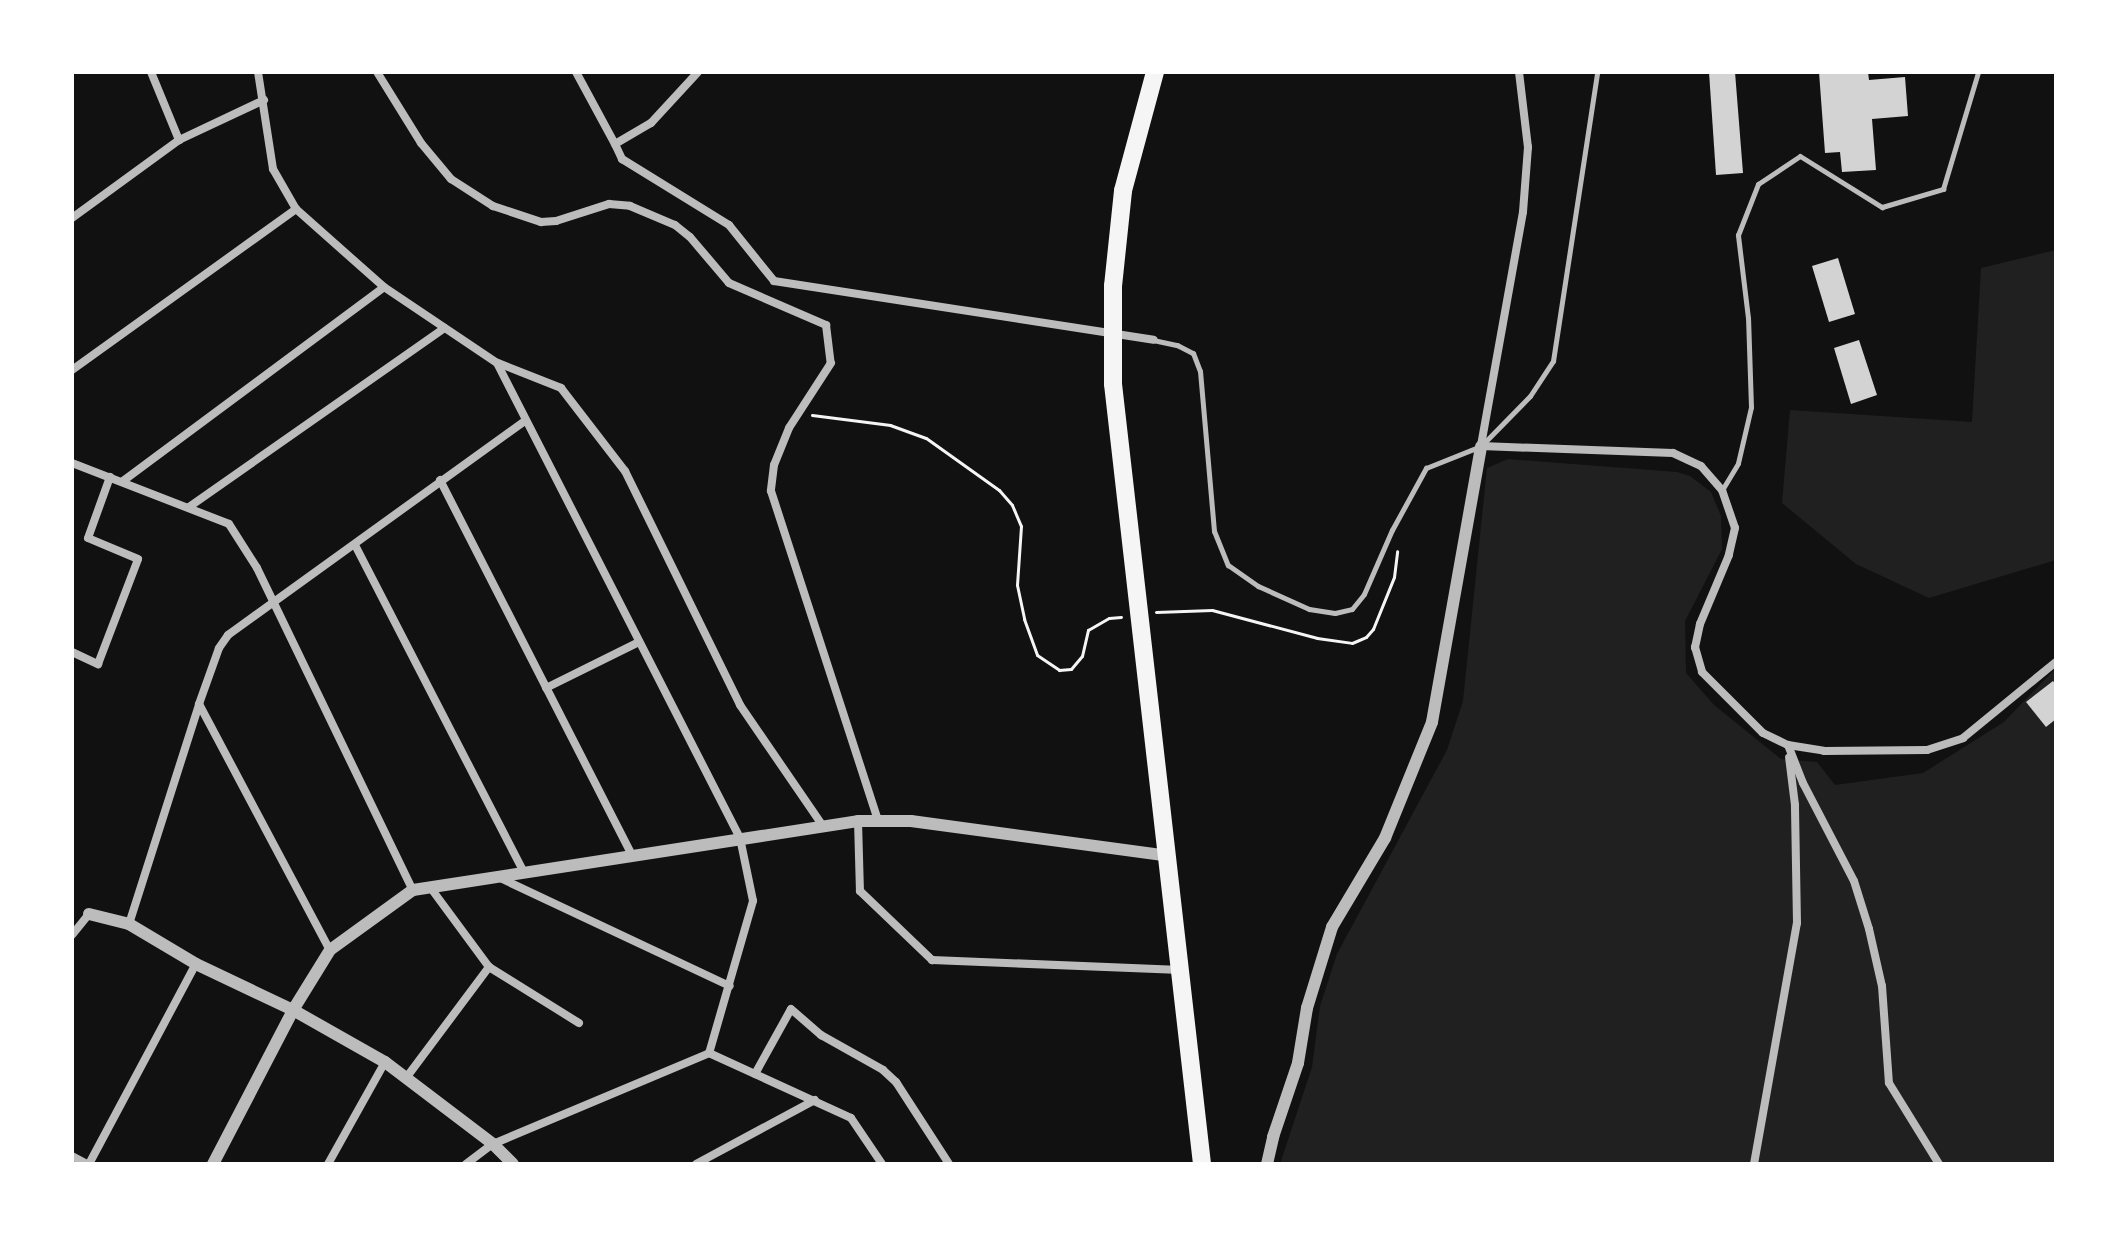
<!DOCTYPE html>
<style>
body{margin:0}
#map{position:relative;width:2128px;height:1236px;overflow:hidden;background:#111;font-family:Cabin,sans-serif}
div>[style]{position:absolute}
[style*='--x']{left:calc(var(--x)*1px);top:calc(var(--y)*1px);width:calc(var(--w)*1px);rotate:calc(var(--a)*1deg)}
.green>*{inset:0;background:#202020}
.building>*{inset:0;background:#d3d3d3}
.path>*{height:3px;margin:-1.5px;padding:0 1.5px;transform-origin:1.5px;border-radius:1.5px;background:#f5f5f5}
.service>*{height:5px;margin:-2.5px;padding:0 2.5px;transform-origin:2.5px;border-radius:2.5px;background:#bcbcbc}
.minor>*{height:8px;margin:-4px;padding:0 4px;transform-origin:4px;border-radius:4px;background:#bcbcbc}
.tertiary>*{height:12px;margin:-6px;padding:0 6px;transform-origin:6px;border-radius:6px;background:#bcbcbc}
.trunk>*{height:18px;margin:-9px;padding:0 9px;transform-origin:9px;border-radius:9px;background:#f5f5f5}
span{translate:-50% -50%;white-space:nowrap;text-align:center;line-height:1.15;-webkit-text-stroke:8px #fff;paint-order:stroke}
.frame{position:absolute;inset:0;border:74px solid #fff;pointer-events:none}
</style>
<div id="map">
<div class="green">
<i style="clip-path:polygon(2056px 250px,2056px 560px,1929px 598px,1856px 564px,1782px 503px,1790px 410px,1972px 422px,1981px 268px)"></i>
<i style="clip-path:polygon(1508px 459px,1677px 472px,1690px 476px,1711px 492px,1721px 516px,1722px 549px,1685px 621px,1686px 673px,1714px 705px,1781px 759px,1817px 762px,1835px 785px,1923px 773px,2004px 722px,2056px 668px,2056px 1164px,1280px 1164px,1312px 1067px,1320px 1006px,1337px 954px,1447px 750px,1463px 701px,1487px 468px)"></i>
</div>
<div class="building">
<i style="clip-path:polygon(1709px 72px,1735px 72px,1743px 173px,1716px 175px)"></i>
<i style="clip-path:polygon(1819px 72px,1868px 72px,1869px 80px,1905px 77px,1908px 116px,1872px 119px,1876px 170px,1842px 172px,1840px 152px,1825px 153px)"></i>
<i style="clip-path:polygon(1838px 258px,1855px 314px,1829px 322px,1812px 266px)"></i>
<i style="clip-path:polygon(1859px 340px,1877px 395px,1851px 404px,1834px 348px)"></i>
<i style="clip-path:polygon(2053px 681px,2056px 685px,2056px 719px,2046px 727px,2026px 702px)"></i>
</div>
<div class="path">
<i style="--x:812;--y:415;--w:79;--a:7.3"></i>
<i style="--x:890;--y:425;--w:38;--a:20"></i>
<i style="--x:926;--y:438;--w:90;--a:35.5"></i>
<i style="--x:999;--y:490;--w:20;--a:49"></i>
<i style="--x:1012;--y:505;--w:23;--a:67"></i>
<i style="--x:1021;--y:526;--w:59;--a:93.9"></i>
<i style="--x:1017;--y:585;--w:35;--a:78"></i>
<i style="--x:1024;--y:619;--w:38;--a:70"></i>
<i style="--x:1037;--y:655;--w:27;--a:34"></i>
<i style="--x:1059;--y:670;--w:12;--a:-5"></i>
<i style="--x:1071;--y:669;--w:17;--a:-50"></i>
<i style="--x:1082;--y:656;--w:27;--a:-77"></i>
<i style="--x:1088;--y:630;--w:24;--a:-30"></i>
<i style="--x:1109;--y:618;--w:12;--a:-5"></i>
<i style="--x:1156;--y:612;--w:56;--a:-2"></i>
<i style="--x:1212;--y:610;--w:109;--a:14.9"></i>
<i style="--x:1317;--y:638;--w:35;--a:8"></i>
<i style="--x:1352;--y:643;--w:15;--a:-23"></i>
<i style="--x:1366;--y:637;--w:11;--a:-49"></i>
<i style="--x:1373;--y:629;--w:56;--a:-68"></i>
<i style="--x:1394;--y:577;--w:26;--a:-83"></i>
</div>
<div class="service">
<i style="--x:1153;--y:340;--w:25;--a:12"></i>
<i style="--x:1177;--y:345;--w:18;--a:27"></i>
<i style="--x:1193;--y:353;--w:19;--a:69"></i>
<i style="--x:1200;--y:371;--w:161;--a:85"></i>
<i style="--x:1214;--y:531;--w:37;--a:68"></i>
<i style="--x:1228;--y:565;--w:37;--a:35"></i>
<i style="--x:1258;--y:586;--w:56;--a:24.3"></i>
<i style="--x:1309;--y:609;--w:26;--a:9"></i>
<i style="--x:1335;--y:613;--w:17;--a:-13"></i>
<i style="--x:1352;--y:609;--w:19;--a:-51"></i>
<i style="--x:1364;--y:594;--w:70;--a:-66.4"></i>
<i style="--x:1392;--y:530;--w:71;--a:-61.3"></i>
<i style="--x:1426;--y:468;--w:59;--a:-21.8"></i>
<i style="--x:1481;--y:446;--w:70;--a:-45.6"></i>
<i style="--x:1530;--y:396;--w:42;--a:-56.7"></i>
<i style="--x:1553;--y:361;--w:292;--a:-81.3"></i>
<i style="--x:1722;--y:490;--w:31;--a:-59"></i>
<i style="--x:1738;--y:463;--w:57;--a:-76.9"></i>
<i style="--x:1751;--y:407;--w:89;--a:-91.9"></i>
<i style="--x:1748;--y:318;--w:84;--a:-96.9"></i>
<i style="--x:1738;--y:235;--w:55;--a:-68.6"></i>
<i style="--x:1758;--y:184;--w:50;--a:-33.7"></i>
<i style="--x:1800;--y:156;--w:97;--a:31.9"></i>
<i style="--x:1882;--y:207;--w:64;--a:-16.4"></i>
<i style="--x:1943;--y:189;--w:122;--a:-73.3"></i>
</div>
<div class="minor">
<i style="--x:151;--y:72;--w:74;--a:67.6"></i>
<i style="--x:258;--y:72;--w:98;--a:81.2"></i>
<i style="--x:273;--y:169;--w:46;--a:60.1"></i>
<i style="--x:296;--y:209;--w:118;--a:41.6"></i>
<i style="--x:384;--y:287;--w:136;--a:33.9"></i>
<i style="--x:497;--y:363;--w:534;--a:62.91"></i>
<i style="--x:740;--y:838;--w:64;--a:78.3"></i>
<i style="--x:753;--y:901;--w:158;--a:106.1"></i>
<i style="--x:377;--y:72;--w:84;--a:58.2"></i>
<i style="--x:421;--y:143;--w:47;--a:50.2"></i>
<i style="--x:451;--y:179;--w:50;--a:32.7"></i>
<i style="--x:493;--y:206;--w:51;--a:18.4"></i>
<i style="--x:541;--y:222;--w:15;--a:-4"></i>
<i style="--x:556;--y:221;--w:56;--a:-17.8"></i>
<i style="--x:609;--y:204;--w:21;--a:5"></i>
<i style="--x:630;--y:206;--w:49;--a:22.9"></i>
<i style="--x:675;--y:225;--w:19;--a:39"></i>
<i style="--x:690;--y:237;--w:60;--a:49.7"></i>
<i style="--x:729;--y:283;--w:106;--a:23.4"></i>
<i style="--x:826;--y:325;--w:38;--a:83"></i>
<i style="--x:831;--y:363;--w:77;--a:122.9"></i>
<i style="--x:789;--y:428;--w:40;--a:112"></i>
<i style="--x:774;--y:465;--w:26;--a:97"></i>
<i style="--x:771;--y:491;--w:347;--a:72"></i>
<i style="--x:576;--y:72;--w:82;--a:61.6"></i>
<i style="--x:615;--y:144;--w:42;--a:-30.3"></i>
<i style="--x:651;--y:123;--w:69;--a:-47.3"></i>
<i style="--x:1519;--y:72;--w:76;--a:83.2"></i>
<i style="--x:1528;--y:147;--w:65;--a:94.4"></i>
<i style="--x:1523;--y:212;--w:238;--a:100.2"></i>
<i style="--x:1481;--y:446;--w:192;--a:2.1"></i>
<i style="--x:1673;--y:453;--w:31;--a:25"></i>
<i style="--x:1701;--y:466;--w:32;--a:49"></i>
<i style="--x:1722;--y:490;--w:40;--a:71.1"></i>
<i style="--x:1735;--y:528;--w:28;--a:103"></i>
<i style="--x:1729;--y:555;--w:75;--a:112.8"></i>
<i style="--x:1700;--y:624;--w:24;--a:102"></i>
<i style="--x:1695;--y:647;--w:26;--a:74"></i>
<i style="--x:1702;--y:672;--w:86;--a:45"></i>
<i style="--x:1763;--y:733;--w:28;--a:26"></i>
<i style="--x:1788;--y:745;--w:36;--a:9"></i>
<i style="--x:1824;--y:751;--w:103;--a:-0.6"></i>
<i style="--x:1927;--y:750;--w:38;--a:-18"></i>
<i style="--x:1963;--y:738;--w:120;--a:-39.3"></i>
<i style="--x:615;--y:144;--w:17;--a:65"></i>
<i style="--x:622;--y:159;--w:126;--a:31.7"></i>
<i style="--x:729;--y:225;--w:72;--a:51.2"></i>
<i style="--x:774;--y:281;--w:384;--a:8.8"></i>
<i style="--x:72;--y:218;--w:132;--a:-36.1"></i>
<i style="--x:179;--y:140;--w:94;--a:-25.2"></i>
<i style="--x:498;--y:363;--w:68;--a:21.6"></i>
<i style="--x:561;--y:388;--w:105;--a:52.4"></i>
<i style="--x:625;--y:471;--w:261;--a:63.8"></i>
<i style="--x:740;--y:705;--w:147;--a:55.6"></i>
<i style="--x:72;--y:370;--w:276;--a:-35.7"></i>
<i style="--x:72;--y:463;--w:168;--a:21.2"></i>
<i style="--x:229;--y:524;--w:52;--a:57.5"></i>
<i style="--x:257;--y:568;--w:358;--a:64.2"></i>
<i style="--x:440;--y:480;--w:422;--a:62.9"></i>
<i style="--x:123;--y:481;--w:325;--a:-36.6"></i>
<i style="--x:189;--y:507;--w:312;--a:-35"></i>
<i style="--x:355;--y:545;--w:368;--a:62.7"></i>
<i style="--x:72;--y:652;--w:29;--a:25"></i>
<i style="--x:98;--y:664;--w:112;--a:-69.1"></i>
<i style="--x:138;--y:559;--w:54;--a:-157.2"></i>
<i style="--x:88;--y:538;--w:65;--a:-70.2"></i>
<i style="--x:546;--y:688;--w:104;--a:-26.3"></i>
<i style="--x:199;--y:704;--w:279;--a:62"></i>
<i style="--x:1788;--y:745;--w:41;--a:68.5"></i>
<i style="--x:1803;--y:783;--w:110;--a:62.5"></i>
<i style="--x:1854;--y:881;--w:50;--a:72.6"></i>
<i style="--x:1869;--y:929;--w:58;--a:77.2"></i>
<i style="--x:1882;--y:986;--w:97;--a:85.9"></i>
<i style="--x:1889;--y:1083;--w:95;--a:58.3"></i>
<i style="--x:858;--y:821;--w:70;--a:88.4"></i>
<i style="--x:860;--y:891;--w:100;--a:43.8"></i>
<i style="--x:932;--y:960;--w:249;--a:2.3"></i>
<i style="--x:498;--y:877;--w:256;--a:25.2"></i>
<i style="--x:430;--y:887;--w:99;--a:53.6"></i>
<i style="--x:489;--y:967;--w:106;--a:31.9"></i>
<i style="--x:129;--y:924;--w:231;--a:-72.3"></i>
<i style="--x:199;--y:704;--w:59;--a:-70.3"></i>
<i style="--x:219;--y:648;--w:16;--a:-55"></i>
<i style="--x:228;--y:635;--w:366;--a:-35.8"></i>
<i style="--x:72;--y:935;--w:27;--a:-51"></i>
<i style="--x:755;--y:1074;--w:74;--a:-61"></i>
<i style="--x:791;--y:1009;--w:40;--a:41"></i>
<i style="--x:821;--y:1035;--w:71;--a:29.4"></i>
<i style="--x:883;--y:1070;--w:18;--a:43"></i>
<i style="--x:896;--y:1082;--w:98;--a:57.1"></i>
<i style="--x:406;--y:1078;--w:139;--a:-53.2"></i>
<i style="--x:72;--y:1156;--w:17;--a:28"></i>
<i style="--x:89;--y:1164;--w:227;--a:-61.9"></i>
<i style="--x:328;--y:1164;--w:117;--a:-60.8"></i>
<i style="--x:466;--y:1164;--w:34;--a:-37"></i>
<i style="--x:493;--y:1144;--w:234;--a:-22.8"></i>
<i style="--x:709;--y:1053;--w:156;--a:24.6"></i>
<i style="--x:851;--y:1118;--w:55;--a:56"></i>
<i style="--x:696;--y:1164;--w:135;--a:-28.3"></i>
<i style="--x:1754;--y:1164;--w:245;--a:-79.9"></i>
<i style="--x:1797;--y:923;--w:118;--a:-91"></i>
<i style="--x:1795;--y:805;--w:48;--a:-97.1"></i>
</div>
<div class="tertiary">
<i style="--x:89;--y:914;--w:41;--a:14"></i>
<i style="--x:129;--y:924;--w:78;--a:30.8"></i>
<i style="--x:196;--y:964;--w:107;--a:25.4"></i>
<i style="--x:293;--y:1010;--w:106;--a:29.5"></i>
<i style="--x:385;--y:1062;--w:136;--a:37.2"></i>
<i style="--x:493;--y:1144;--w:28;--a:45"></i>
<i style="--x:213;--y:1164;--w:174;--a:-62.5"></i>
<i style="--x:293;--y:1010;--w:70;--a:-58.3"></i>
<i style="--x:330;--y:950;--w:102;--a:-35.9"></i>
<i style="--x:413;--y:890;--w:450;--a:-8.8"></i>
<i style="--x:858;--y:821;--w:53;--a:0"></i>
<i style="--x:911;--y:821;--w:260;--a:7.7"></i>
<i style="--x:1267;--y:1164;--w:28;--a:-77"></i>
<i style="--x:1273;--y:1137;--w:78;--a:-71.3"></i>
<i style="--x:1298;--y:1063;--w:56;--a:-80.7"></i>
<i style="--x:1307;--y:1008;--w:85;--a:-72.8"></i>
<i style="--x:1332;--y:927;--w:104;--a:-59.2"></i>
<i style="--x:1385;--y:838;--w:125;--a:-67.9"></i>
<i style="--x:1432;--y:722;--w:280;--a:-79.9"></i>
</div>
<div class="trunk">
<i style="--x:1155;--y:72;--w:123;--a:105.1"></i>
<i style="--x:1123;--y:191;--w:96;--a:96"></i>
<i style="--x:1113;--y:286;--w:98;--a:90"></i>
<i style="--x:1113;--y:384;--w:785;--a:83.49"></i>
</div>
<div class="frame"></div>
</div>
